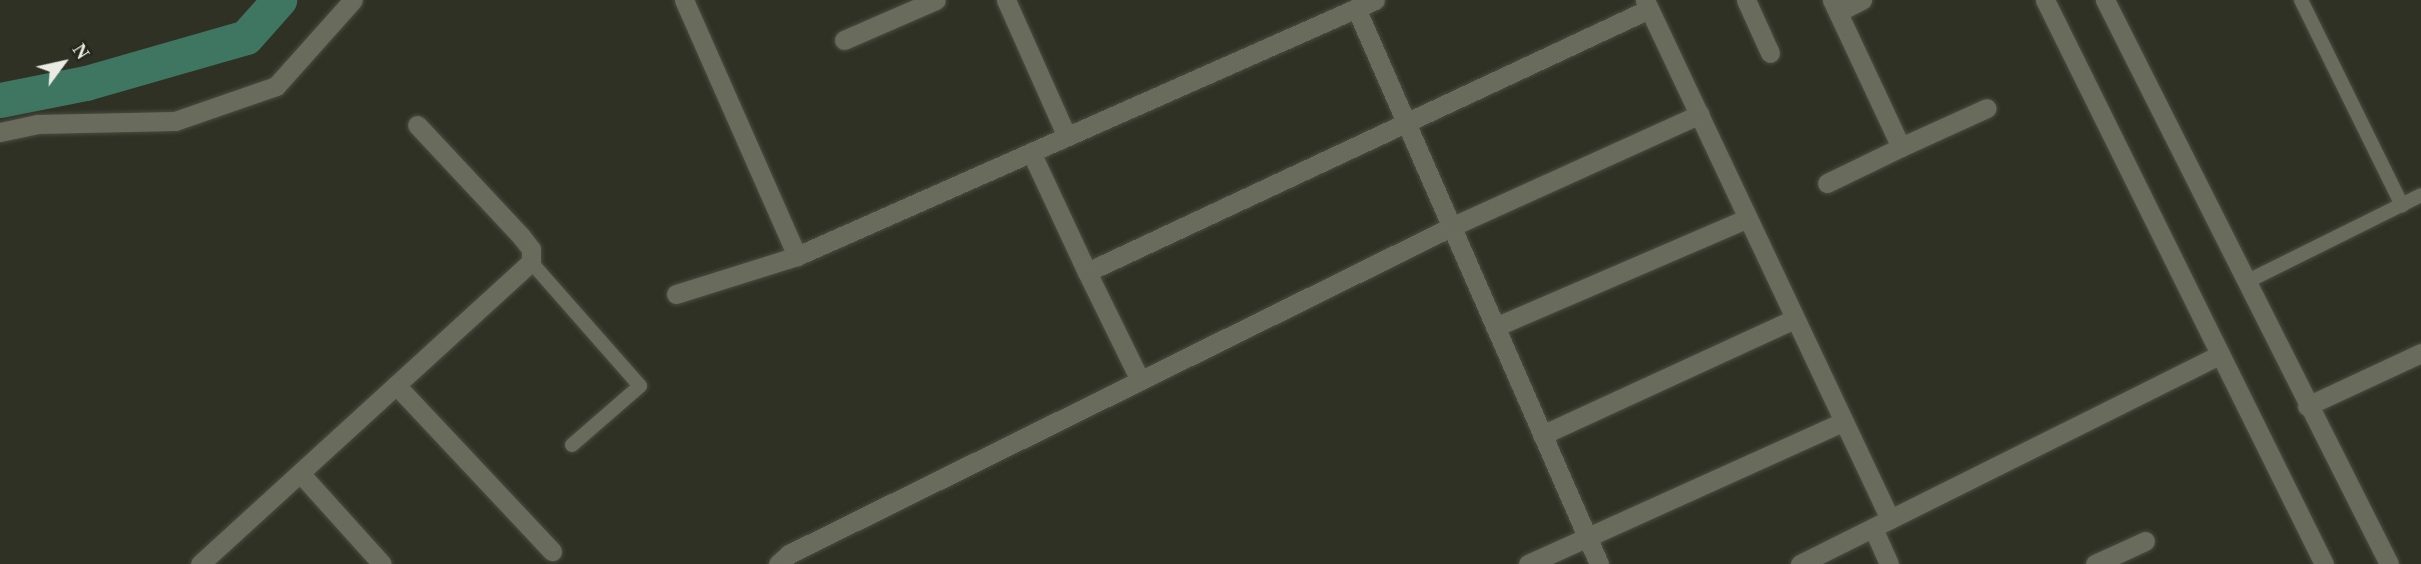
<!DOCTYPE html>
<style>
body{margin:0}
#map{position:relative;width:2421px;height:564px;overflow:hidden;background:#2f3125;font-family:"Times New Roman",serif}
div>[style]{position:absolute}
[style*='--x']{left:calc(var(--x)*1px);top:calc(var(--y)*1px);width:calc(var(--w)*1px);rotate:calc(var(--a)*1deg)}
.canal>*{height:35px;margin:-17.5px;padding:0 17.5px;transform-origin:17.5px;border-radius:17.5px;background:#3e7662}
.roads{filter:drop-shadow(0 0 2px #4a4c41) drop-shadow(0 0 2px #4a4c41)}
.service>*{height:14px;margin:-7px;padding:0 7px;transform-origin:7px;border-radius:7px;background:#696c5d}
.minor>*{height:19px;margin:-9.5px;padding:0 9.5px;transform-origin:9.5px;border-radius:9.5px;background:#696c5d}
.tertiary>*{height:19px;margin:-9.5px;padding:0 9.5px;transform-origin:9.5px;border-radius:9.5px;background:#696c5d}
span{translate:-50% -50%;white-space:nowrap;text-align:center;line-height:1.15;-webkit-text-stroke:5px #25271b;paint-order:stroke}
.north{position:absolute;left:28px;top:28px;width:70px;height:70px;-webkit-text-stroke:5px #25271b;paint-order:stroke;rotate:57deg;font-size:19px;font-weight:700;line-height:28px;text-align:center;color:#eaece4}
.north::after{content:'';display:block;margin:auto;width:24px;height:32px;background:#eaece4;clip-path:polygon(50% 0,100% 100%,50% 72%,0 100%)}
</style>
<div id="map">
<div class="canal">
<i style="--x:0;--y:100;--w:88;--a:-11.2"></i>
<i style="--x:86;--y:83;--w:166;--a:-16"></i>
<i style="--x:246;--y:37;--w:50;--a:-48.3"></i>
</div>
<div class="roads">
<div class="service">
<i style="--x:2301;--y:0;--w:229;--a:63.8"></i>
<i style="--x:531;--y:262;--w:165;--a:48.7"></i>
<i style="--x:640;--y:386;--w:90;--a:139.1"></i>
<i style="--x:2246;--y:282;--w:195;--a:-26.4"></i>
</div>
<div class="minor">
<i style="--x:684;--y:0;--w:280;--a:66.2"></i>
<i style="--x:1006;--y:0;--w:148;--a:66"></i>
<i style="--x:1645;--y:0;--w:574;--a:64.73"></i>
<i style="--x:1746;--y:0;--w:58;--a:65.6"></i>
<i style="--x:1832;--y:0;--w:162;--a:64.9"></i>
<i style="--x:1901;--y:147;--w:94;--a:-24.4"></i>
<i style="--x:1356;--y:8;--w:607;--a:66.39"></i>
<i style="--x:1838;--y:12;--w:27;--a:-27"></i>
<i style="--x:844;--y:40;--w:100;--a:-23.5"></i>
<i style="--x:0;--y:132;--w:38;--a:-12"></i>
<i style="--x:37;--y:124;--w:138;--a:-1.2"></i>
<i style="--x:175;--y:121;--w:107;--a:-19.1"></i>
<i style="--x:276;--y:86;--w:115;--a:-48.2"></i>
<i style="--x:1031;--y:152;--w:132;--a:65"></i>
<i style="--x:1087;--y:272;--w:620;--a:-25.08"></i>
<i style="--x:1827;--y:183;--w:82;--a:-25.9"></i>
<i style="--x:1087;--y:272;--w:120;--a:63.9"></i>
<i style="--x:676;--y:294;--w:127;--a:-17.4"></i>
<i style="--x:797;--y:256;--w:632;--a:-23.89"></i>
<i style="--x:1495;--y:327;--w:273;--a:-23.3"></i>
<i style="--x:396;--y:385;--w:228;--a:46.8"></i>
<i style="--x:2307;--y:406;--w:126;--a:-24.9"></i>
<i style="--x:1542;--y:435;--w:277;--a:-24.7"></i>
<i style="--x:300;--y:473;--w:122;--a:48"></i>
<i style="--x:1873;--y:528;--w:39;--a:66"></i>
<i style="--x:200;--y:564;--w:448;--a:-42.4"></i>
<i style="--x:531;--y:262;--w:13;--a:-90"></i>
<i style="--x:531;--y:249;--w:16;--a:-128"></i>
<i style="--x:521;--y:236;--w:152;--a:-133.1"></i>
<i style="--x:778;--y:564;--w:15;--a:-42"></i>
<i style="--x:789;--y:554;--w:738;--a:-26.29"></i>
<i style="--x:1451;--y:227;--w:273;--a:-24.4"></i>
<i style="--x:1528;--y:564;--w:346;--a:-24.3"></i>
<i style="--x:1800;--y:564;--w:469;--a:-26.5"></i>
<i style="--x:2095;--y:564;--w:55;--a:-24.7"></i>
</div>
<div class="tertiary">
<i style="--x:2045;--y:0;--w:629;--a:63.68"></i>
<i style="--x:2105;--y:0;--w:631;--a:63.27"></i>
</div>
</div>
<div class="north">N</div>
</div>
